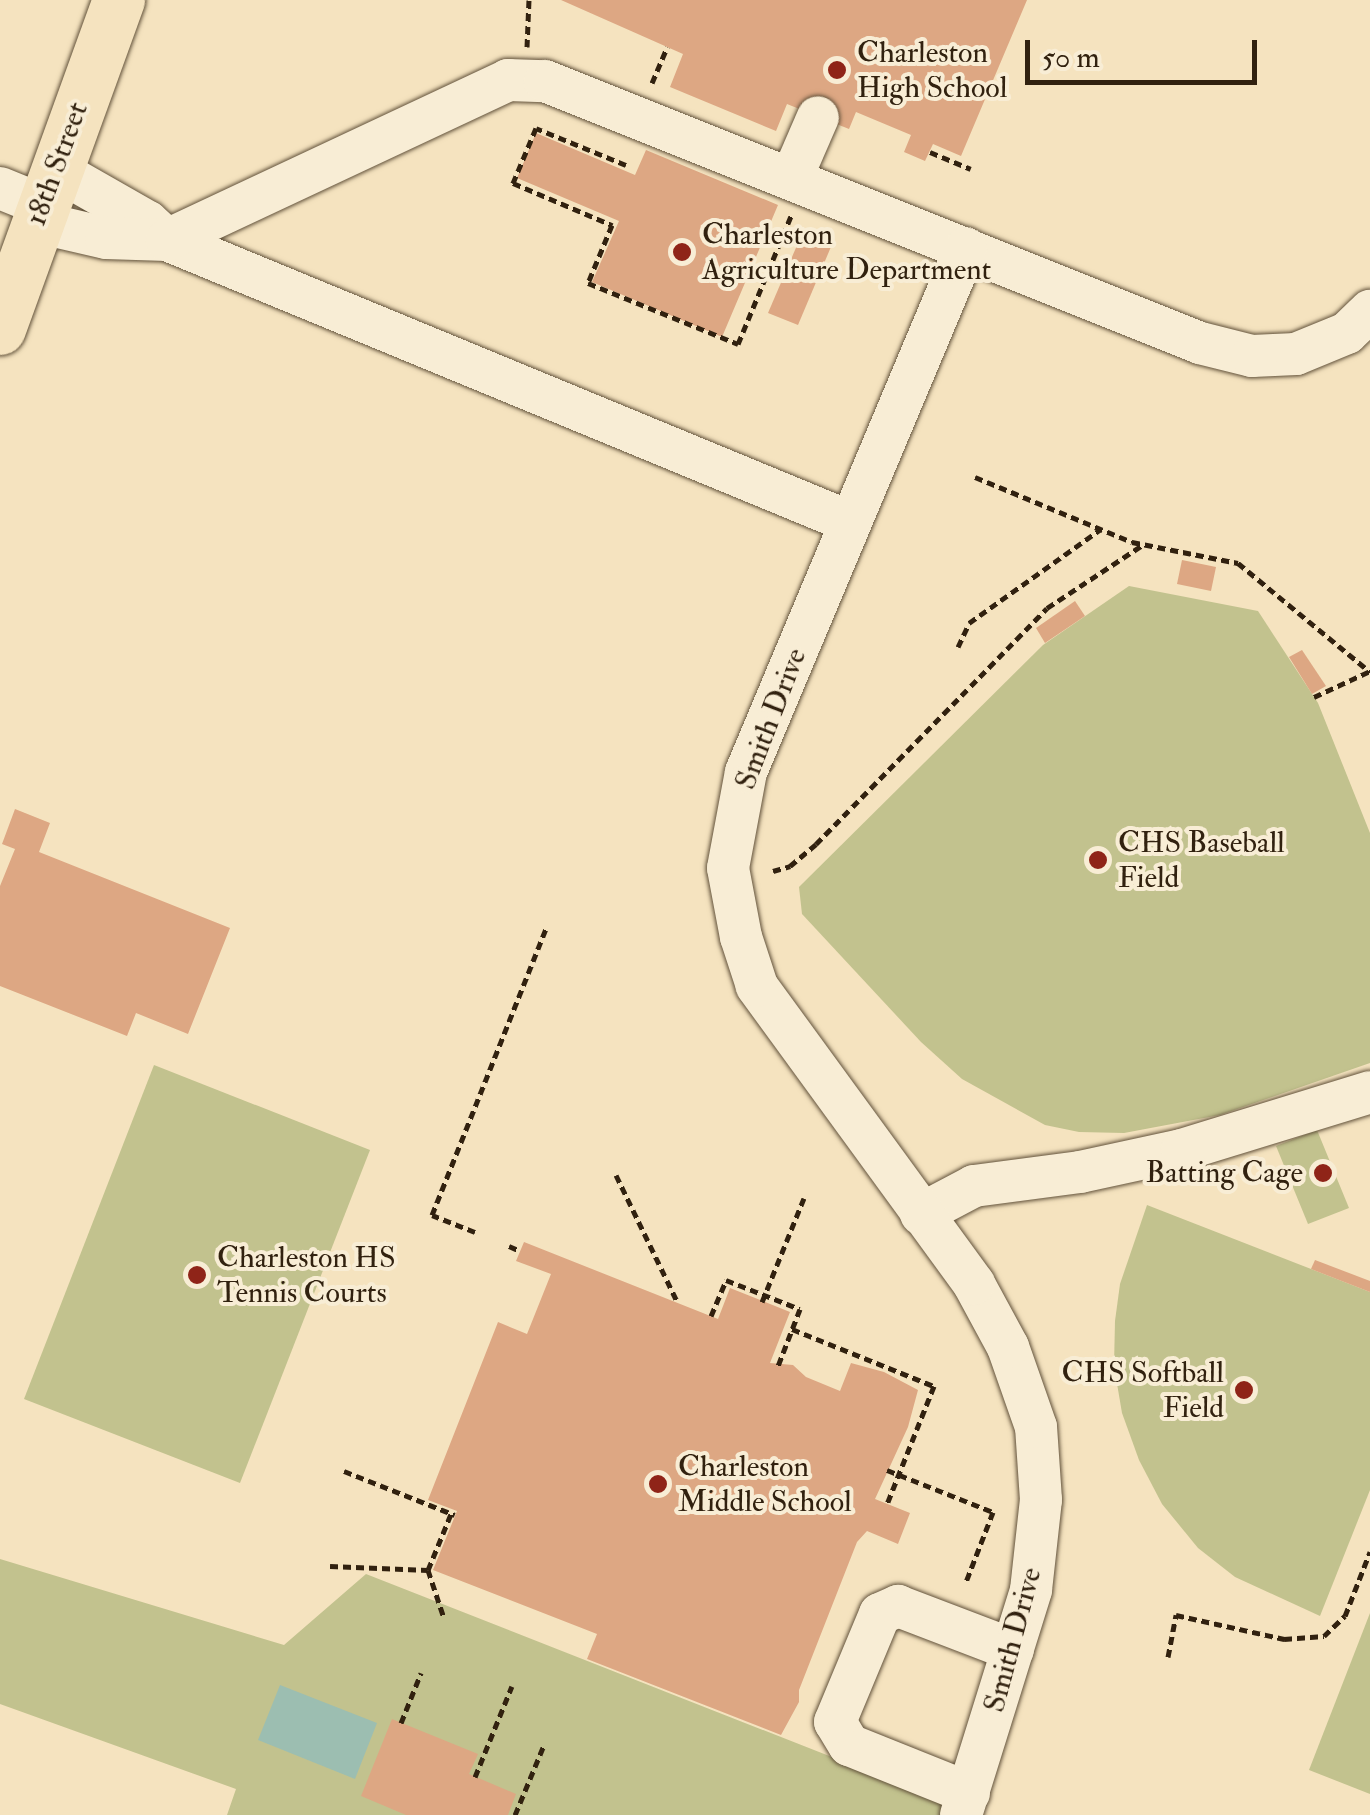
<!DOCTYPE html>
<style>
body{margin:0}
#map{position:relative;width:1370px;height:1815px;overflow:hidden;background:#f5e3bf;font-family:"IM FELL Double Pica",serif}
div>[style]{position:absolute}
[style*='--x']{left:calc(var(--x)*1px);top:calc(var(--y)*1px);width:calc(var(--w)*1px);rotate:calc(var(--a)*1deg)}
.green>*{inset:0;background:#c2c28e}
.water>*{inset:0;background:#9cbeb1}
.building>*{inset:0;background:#dda783}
.path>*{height:5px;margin-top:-2.5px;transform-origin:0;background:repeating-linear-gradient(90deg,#31210f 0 8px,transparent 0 13px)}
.roads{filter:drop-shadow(0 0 2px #62523b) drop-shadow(0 0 2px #62523b)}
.minor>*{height:42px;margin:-21px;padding:0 21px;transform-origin:21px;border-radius:21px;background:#f8edd5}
.major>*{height:52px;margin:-26px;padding:0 26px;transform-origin:26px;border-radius:26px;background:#f5e3bf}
.dots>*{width:28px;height:28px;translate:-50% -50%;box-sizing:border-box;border:5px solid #f8edd5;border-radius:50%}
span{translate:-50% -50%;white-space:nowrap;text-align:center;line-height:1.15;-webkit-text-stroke:8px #f8edd5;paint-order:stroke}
.poi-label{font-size:30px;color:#31210f}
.left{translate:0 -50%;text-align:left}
.right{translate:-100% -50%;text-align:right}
.street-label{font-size:30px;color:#31210f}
.scale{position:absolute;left:1025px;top:40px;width:232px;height:45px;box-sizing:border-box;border:5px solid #31210f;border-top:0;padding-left:12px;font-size:30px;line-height:35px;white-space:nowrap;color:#31210f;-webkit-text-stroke:8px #f8edd5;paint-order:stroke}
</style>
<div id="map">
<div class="green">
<i style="clip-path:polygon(1129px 586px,1258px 611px,1318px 703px,1370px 833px,1370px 1063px,1220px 1115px,1124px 1133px,1079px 1132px,1045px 1125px,962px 1079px,921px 1042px,802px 914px,799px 887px,1043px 645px)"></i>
<i style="clip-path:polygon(154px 1065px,370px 1150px,240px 1483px,24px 1399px)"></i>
<i style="clip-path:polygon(1317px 1130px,1349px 1208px,1308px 1224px,1276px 1146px)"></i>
<i style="clip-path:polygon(1147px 1205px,1370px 1292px,1370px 1490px,1320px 1616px,1235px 1577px,1198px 1548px,1162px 1504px,1139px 1460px,1122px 1413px,1114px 1366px,1115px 1321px,1120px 1284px)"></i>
<i style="clip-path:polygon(0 1559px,284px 1645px,366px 1574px,964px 1809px,961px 1815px,227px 1815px,236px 1789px,0 1704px)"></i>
<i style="clip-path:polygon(1370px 1613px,1370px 1794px,1309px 1770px)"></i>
</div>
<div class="water">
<i style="clip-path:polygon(280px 1685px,377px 1723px,355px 1779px,258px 1740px)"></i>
</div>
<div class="building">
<i style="clip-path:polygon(561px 0,1027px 0,961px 156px,933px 144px,925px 161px,904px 152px,911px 135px,856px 112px,849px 129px,787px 104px,776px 131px,670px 87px,683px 54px)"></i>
<i style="clip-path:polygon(536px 133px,635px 175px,646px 150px,778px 205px,722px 337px,592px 282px,619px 221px,517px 178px)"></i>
<i style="clip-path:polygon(804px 229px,833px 242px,798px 325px,768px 313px)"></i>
<i style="clip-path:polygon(1182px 560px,1216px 567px,1211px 591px,1177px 584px)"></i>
<i style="clip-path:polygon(1075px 601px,1085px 616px,1045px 643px,1036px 628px)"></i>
<i style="clip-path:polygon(1302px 650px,1326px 686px,1312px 694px,1289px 657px)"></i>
<i style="clip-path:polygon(15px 809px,50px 823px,39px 852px,230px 928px,188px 1034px,136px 1013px,127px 1036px,0 986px,0 886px,15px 849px,2px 844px)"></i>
<i style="clip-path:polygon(524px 1242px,718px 1319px,730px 1288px,790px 1312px,770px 1363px,793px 1365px,806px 1377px,840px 1391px,851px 1363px,884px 1372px,918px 1390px,908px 1427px,875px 1499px,910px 1513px,898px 1544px,867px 1531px,857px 1542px,799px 1690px,799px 1702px,781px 1735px,587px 1659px,597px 1634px,433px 1570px,457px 1511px,428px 1500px,498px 1322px,527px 1334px,551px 1274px,516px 1261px)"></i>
<i style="clip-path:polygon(1315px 1260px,1370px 1281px,1370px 1292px,1311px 1269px)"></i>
<i style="clip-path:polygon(392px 1719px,478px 1754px,469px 1774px,516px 1794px,508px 1815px,406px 1815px,361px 1796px)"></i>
</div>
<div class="path">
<i style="--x:527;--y:47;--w:47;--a:-87.6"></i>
<i style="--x:652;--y:83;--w:39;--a:-67"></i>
<i style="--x:930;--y:152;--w:44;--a:22.5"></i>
<i style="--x:626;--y:165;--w:97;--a:-157.7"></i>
<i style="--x:536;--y:128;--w:60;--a:112.7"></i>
<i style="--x:513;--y:183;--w:108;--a:23"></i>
<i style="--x:612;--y:225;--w:63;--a:112.5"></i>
<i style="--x:588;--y:283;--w:162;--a:22.1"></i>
<i style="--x:738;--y:344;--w:139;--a:-67.5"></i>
<i style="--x:975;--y:477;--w:170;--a:22.5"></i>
<i style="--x:1132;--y:542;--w:108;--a:11.2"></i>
<i style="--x:1238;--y:563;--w:171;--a:39.5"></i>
<i style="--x:958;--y:647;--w:26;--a:-65"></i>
<i style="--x:969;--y:623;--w:162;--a:-35.5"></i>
<i style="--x:1314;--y:697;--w:62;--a:-24.9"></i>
<i style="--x:773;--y:871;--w:18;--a:-16"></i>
<i style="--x:790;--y:866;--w:34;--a:-40"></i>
<i style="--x:816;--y:844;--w:330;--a:-45.6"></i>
<i style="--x:1047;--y:608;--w:116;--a:-33.4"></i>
<i style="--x:616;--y:1175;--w:142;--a:64.2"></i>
<i style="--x:475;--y:1232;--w:46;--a:-158.4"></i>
<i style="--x:432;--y:1215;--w:309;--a:-68.3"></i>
<i style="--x:509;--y:1246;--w:12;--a:24"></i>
<i style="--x:762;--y:1302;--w:112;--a:-68"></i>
<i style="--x:711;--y:1316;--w:39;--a:-67"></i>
<i style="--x:726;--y:1280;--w:79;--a:21.4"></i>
<i style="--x:800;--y:1309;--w:61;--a:111.1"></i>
<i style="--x:792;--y:1329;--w:153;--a:21.9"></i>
<i style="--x:934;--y:1386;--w:127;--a:111.7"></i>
<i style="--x:887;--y:1470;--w:114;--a:21.6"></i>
<i style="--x:993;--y:1512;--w:75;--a:111.1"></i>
<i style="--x:344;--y:1471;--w:119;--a:21.6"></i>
<i style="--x:330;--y:1566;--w:98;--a:2.3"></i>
<i style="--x:428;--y:1570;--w:61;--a:-67.7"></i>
<i style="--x:428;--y:1570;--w:51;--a:71.6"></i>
<i style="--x:1168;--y:1657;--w:43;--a:-79.2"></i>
<i style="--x:1176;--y:1615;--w:111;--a:12.5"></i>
<i style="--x:1284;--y:1639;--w:40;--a:-4.3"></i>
<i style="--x:1324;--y:1636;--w:29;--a:-44"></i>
<i style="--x:1345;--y:1616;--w:69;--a:-68.7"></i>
<i style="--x:401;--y:1723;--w:54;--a:-68.2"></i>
<i style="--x:475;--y:1777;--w:98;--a:-67.9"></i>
<i style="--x:515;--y:1815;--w:76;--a:-67.5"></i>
</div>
<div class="roads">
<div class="minor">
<i style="--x:55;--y:169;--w:107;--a:29.7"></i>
<i style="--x:148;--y:222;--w:26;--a:43"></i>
<i style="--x:792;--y:177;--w:65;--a:-66.6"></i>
<i style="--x:0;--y:188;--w:45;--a:22"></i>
<i style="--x:37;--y:222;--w:71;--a:13.1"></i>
<i style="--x:106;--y:238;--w:61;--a:1.9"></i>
<i style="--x:167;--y:240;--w:739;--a:22.43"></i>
<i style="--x:167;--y:240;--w:377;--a:-25.1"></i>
<i style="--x:508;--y:80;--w:37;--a:2"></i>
<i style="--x:545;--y:81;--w:705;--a:21.8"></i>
<i style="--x:1200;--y:343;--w:54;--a:14"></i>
<i style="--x:1252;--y:356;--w:44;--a:-2.6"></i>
<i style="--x:1296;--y:354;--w:55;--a:-22.4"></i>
<i style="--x:1347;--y:333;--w:32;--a:-44"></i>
<i style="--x:921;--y:1214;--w:60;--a:-27.8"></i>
<i style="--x:974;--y:1186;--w:107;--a:-7.5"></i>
<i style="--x:1080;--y:1172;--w:104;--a:-12.2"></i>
<i style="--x:1182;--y:1150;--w:197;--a:-17.1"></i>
<i style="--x:969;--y:1793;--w:129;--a:-158.2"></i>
<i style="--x:849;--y:1745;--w:27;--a:-121"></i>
<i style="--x:835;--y:1722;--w:117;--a:-67.4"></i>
<i style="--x:880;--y:1614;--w:20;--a:-24"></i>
<i style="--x:898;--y:1606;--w:123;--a:20.9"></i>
<i style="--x:961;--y:1815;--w:236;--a:-72.7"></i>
<i style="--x:1031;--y:1590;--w:91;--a:-83.7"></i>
<i style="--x:1041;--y:1500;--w:73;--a:-93.9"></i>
<i style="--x:1036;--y:1427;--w:85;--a:-109.3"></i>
<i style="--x:1008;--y:1347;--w:72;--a:-118.4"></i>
<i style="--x:974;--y:1284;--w:369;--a:-126.1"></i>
<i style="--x:757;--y:986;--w:52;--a:-108.1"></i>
<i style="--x:741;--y:937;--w:70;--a:-100.7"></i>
<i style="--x:728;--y:868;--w:98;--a:-79.4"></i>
<i style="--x:746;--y:772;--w:568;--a:-67.23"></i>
</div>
<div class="major">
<i style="--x:0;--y:329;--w:350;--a:-70.1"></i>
</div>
</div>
<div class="dots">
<i style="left:837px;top:70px;background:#8f2418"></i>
<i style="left:682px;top:252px;background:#8f2418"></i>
<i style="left:1098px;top:860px;background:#8f2418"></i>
<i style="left:1323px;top:1173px;background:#8f2418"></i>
<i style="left:197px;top:1275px;background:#8f2418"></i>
<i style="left:1244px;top:1390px;background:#8f2418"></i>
<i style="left:658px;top:1484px;background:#8f2418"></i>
</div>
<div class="poi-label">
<span class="left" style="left:857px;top:70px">Charleston<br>High School</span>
<span class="left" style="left:702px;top:252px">Charleston<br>Agriculture Department</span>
<span class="left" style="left:1118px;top:860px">CHS Baseball<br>Field</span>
<span class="right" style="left:1303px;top:1173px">Batting Cage</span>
<span class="left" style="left:217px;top:1275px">Charleston HS<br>Tennis Courts</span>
<span class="right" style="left:1224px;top:1390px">CHS Softball<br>Field</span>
<span class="left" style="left:678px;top:1484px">Charleston<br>Middle School</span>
</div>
<div class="street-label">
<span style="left:57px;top:164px;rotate:-70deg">18th Street</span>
<span style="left:771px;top:719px;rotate:-69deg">Smith Drive</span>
<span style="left:1013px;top:1640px;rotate:-75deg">Smith Drive</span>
</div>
<div class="scale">50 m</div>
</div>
